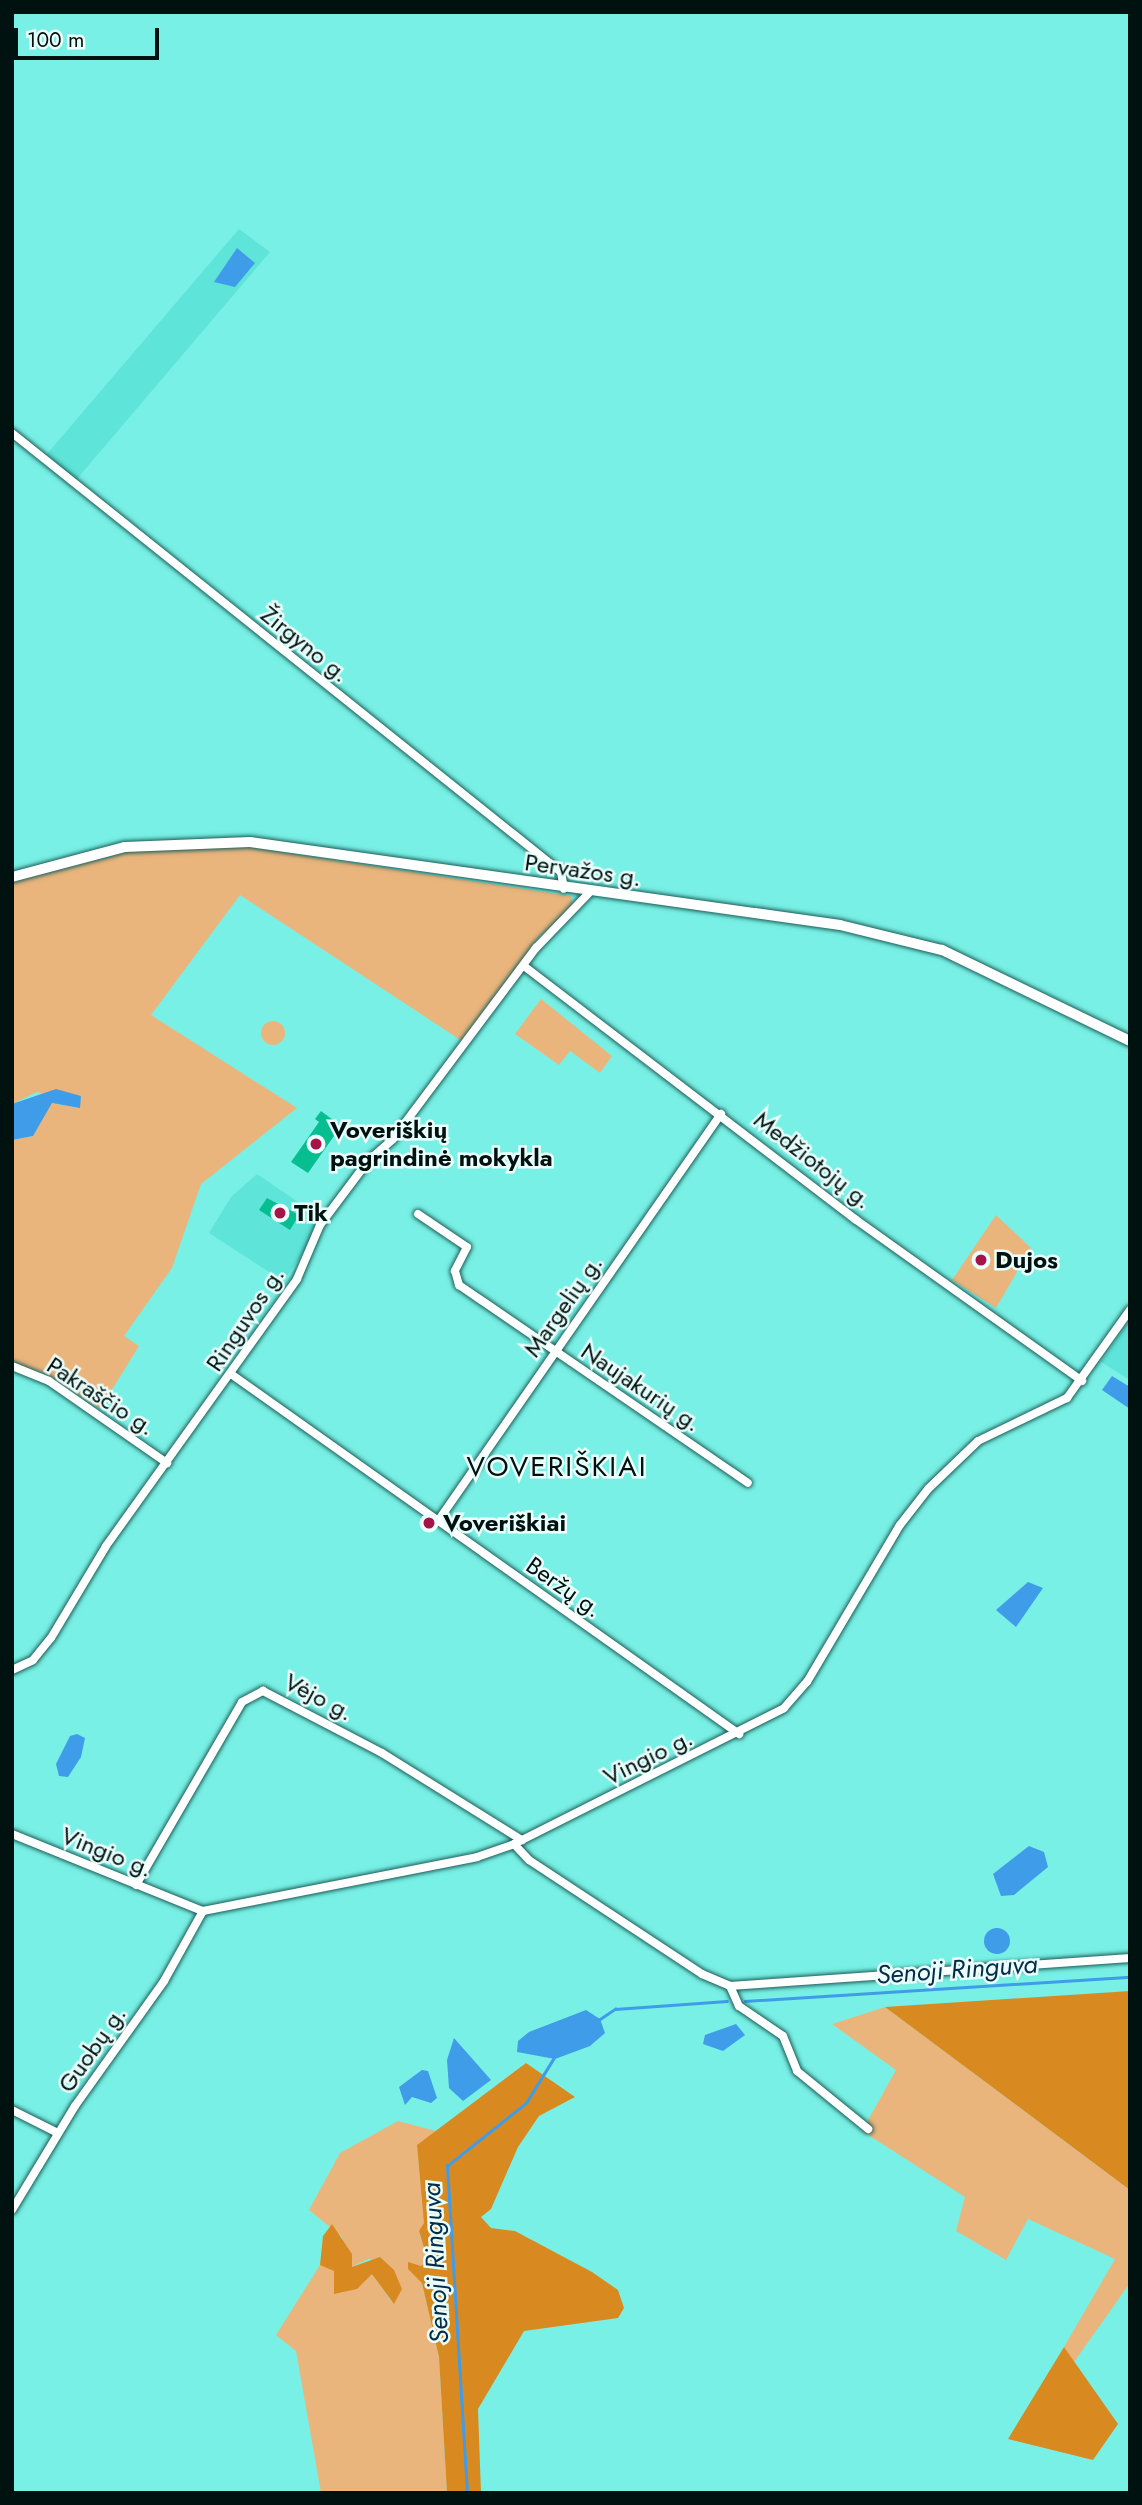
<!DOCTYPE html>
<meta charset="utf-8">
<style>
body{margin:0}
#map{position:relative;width:1142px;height:2505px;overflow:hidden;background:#79f0e5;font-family:Jost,sans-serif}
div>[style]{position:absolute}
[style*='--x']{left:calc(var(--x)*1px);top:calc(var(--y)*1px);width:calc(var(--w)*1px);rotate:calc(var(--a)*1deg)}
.built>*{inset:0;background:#5ee4d8}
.green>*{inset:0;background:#eab57d}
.round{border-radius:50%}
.forest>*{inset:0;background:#d88a21}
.water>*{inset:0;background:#3f9ce9}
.stream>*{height:2.5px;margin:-1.25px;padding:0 1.25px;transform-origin:1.25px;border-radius:1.25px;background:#3f9ce9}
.building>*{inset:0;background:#07be90}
.roads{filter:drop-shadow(0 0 2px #1a5d58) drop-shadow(0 0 2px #1a5d58)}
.minor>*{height:8px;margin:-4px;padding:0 4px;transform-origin:4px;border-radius:4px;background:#fff}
.secondary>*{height:10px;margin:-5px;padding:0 5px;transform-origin:5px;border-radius:5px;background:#fff}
.dots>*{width:19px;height:19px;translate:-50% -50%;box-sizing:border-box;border:4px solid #eafefc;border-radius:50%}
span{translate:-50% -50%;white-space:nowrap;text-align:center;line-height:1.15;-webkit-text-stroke:5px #eafefc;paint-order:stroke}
.street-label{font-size:24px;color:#001210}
.poi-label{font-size:24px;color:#001210;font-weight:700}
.left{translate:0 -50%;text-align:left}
.water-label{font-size:26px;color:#042b49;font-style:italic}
.quarter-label{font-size:28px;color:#001210;letter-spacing:2px}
.frame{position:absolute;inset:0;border:14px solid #001210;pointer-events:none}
.scale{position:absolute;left:14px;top:28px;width:145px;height:32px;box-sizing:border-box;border:4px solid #001210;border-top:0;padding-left:9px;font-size:21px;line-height:24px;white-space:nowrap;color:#001210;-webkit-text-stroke:5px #eafefc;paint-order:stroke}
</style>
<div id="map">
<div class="built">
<i style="clip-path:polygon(239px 229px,270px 252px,76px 480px,47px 454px)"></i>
<i style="clip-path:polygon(257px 1174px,326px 1221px,283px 1281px,209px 1233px,231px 1197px)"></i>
<i style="clip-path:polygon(1130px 1320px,1130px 1380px,1101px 1362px)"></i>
</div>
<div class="green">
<i style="clip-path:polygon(240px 846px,571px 896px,573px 905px,538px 938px,462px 1041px,240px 895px,151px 1015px,297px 1108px,201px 1184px,172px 1268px,124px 1336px,139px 1346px,100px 1409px,46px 1374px,12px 1363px,12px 1140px,33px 1136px,51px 1103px,80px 1108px,37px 1092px,12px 1104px,12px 882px,139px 849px)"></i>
<i style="clip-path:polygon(541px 999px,612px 1056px,600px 1073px,570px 1051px,559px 1065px,515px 1034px)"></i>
<i class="round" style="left:261px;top:1021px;width:24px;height:24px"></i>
<i style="clip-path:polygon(996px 1215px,1031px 1248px,996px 1308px,952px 1280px)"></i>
<i style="clip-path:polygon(885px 2007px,1130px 2190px,1130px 2283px,1074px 2362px,1064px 2347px,1115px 2259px,1028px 2219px,1006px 2260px,956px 2231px,965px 2197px,862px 2131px,896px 2070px,832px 2024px)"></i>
<i style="clip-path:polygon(398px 2121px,436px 2131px,417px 2146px,425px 2224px,419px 2232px,428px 2261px,422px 2266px,422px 2283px,439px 2357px,447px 2493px,321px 2493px,296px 2351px,276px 2335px,320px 2265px,373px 2274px,393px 2304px,370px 2258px,352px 2267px,342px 2237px,309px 2210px,340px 2153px)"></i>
</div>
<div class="forest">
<i style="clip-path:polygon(1130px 1991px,1130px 2190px,885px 2007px)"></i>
<i style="clip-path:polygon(526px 2063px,575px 2097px,539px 2116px,518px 2147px,491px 2209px,481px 2217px,491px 2228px,515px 2231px,592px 2272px,618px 2290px,624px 2308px,618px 2318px,524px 2331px,478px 2409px,481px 2493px,447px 2493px,439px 2357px,422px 2283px,408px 2269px,408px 2262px,421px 2266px,428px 2261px,419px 2231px,424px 2223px,417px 2145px)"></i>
<i style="clip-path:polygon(332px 2224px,352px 2254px,352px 2267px,380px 2257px,394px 2270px,402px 2289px,394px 2304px,372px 2274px,357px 2289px,334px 2294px,334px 2271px,320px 2265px,323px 2236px)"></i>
<i style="clip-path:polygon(1064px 2347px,1118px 2424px,1093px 2460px,1008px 2439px)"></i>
</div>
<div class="water">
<i style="clip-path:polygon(237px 248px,255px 263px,235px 287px,214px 282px)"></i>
<i style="clip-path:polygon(56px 1089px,81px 1096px,80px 1108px,52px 1103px,33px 1136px,12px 1140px,12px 1104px)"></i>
<i style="clip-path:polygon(1112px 1376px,1130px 1387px,1130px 1409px,1102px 1390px)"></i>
<i style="clip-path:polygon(1028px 1582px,1043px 1588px,1016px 1627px,996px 1610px)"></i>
<i style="clip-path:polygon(77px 1734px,85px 1738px,81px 1757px,68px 1777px,59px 1776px,56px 1764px,70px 1736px)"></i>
<i style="clip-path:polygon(1029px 1846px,1044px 1852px,1048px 1867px,1014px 1895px,1001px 1896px,993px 1874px)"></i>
<i class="round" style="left:984px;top:1928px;width:26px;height:26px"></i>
<i style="clip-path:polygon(586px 2010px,600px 2019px,605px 2033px,590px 2046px,555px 2059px,517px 2052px,518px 2041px,529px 2032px)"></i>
<i style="clip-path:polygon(736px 2024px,745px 2035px,723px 2051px,703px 2044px,705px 2035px)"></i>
<i style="clip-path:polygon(454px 2038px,491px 2080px,463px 2101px,449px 2088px,447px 2060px)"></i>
<i style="clip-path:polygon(422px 2070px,428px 2071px,437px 2098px,431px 2103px,412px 2097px,405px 2105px,399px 2087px)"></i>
</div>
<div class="stream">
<i style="--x:745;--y:2001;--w:386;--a:-3.6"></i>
<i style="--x:597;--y:2021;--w:22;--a:-34"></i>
<i style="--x:615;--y:2009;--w:112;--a:-4.1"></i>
<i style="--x:467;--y:2493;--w:328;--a:-93.5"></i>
<i style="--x:447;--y:2166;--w:101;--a:-38.6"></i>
<i style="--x:526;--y:2103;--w:55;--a:-58.3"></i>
</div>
<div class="building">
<i style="clip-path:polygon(321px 1111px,341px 1126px,308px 1173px,291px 1162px,319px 1122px,315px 1119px)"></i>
<i style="clip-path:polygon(267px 1198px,299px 1215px,290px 1230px,259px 1210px)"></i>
</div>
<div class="roads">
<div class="minor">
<i style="--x:12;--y:433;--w:703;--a:38.65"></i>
<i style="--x:561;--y:872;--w:17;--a:80"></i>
<i style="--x:524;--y:966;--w:417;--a:37.4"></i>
<i style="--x:855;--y:1219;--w:279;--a:35.5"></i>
<i style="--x:418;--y:1214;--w:59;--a:34"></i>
<i style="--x:467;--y:1247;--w:27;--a:117"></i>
<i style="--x:455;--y:1271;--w:15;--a:74"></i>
<i style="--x:459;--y:1285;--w:350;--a:34.4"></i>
<i style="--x:12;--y:1366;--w:40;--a:22"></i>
<i style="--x:49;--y:1381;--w:144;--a:34.8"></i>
<i style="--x:231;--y:1374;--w:623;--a:35.32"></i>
<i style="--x:438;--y:1521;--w:496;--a:-55.2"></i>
<i style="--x:12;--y:1670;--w:23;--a:-25"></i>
<i style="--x:33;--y:1660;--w:28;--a:-51"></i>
<i style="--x:51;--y:1638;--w:107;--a:-59.1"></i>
<i style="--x:106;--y:1546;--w:328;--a:-54.4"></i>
<i style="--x:297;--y:1279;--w:59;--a:-66.9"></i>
<i style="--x:320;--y:1225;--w:80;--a:-53.1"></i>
<i style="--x:368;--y:1161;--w:33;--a:-41"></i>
<i style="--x:393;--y:1139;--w:239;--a:-53.2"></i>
<i style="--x:536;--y:948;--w:76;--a:-46.1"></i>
<i style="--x:12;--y:1834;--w:206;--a:22"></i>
<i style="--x:203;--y:1911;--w:279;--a:-11.1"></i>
<i style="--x:477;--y:1857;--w:39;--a:-19"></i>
<i style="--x:514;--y:1844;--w:302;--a:-26.7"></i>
<i style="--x:784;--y:1708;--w:35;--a:-49"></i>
<i style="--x:807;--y:1682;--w:182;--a:-59.4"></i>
<i style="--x:900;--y:1525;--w:46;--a:-52.1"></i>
<i style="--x:928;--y:1489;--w:69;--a:-43.8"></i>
<i style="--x:978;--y:1441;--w:99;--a:-25.8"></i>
<i style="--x:1067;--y:1398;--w:108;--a:-54.4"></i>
<i style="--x:514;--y:1844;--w:22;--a:47"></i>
<i style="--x:529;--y:1860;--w:207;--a:33.4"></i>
<i style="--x:702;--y:1974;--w:30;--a:23"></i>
<i style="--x:136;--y:1885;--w:211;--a:-59.9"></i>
<i style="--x:242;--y:1702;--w:24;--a:-28"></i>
<i style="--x:263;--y:1691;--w:134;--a:27.5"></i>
<i style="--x:382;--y:1753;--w:165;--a:31.9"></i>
<i style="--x:730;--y:1986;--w:401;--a:-4"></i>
<i style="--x:730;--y:1986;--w:22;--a:66"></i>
<i style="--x:739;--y:2006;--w:53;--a:34.3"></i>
<i style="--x:783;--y:2036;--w:38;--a:68"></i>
<i style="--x:797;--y:2071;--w:92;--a:39.2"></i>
<i style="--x:12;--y:2110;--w:51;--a:26.6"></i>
<i style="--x:12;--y:2210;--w:122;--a:-58.8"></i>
<i style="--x:75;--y:2106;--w:153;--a:-54.5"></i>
<i style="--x:164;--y:1981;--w:80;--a:-60.9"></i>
</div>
<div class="secondary">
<i style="--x:12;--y:877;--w:117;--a:-14.9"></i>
<i style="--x:125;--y:847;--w:125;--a:-2.3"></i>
<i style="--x:250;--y:842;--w:596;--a:8.01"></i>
<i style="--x:840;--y:925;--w:105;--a:13.8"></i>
<i style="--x:942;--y:950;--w:209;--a:25.8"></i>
</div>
</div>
<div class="dots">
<i style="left:316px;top:1144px;background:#a71249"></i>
<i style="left:280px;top:1213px;background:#a71249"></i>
<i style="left:981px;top:1260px;background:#a71249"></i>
<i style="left:429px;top:1523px;background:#a71249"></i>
</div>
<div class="street-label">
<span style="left:305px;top:644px;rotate:39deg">Žirgyno g.</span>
<span style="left:583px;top:870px;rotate:8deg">Pervažos g.</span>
<span style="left:813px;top:1160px;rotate:38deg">Medžiotojų g.</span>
<span style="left:563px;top:1306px;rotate:-55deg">Margelių g.</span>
<span style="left:245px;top:1319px;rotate:-56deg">Ringuvos g.</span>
<span style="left:641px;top:1387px;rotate:34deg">Naujakurių g.</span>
<span style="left:101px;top:1396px;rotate:33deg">Pakraščio g.</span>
<span style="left:564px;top:1587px;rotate:35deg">Beržų g.</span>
<span style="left:319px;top:1697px;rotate:28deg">Vėjo g.</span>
<span style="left:648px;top:1757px;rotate:-26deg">Vingio g.</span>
<span style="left:107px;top:1852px;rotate:22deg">Vingio g.</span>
<span style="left:92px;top:2049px;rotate:-55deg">Guobų g.</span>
</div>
<div class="poi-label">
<span class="left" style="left:330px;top:1144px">Voveriškių<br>pagrindinė mokykla</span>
<span class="left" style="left:294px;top:1213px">Tik</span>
<span class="left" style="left:995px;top:1260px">Dujos</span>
<span class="left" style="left:443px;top:1523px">Voveriškiai</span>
</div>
<div class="water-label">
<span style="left:957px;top:1970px;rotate:-4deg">Senoji Ringuva</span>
<span style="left:436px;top:2263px;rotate:-93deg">Senoji Ringuva</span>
</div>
<div class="quarter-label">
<span style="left:557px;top:1467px">VOVERIŠKIAI</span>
</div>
<div class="frame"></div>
<div class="scale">100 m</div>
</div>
